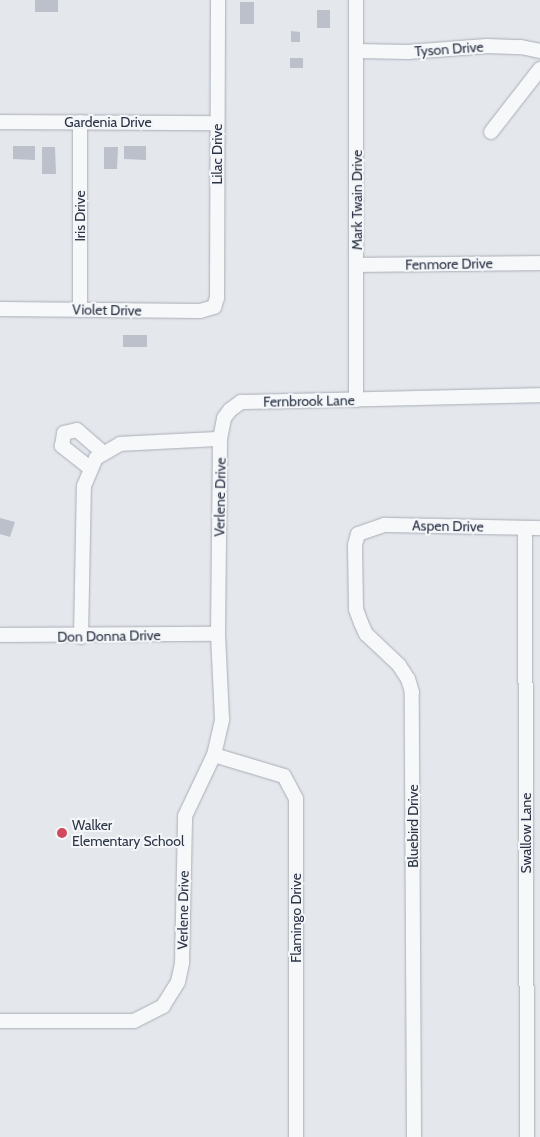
<!DOCTYPE html>
<style>
body{margin:0}
#map{position:relative;width:540px;height:1137px;overflow:hidden;background:#e4e7ec;font-family:Cabin,sans-serif}
div>[style]{position:absolute}
[style*='--x']{left:calc(var(--x)*1px);top:calc(var(--y)*1px);width:calc(var(--w)*1px);rotate:calc(var(--a)*1deg)}
.building>*{inset:0;background:#bbc0ca}
.roads{filter:drop-shadow(0 0 1px #a9aeb7) drop-shadow(0 0 1px #a9aeb7)}
.minor>*{height:14px;margin:-7px;padding:0 7px;transform-origin:7px;border-radius:7px;background:#f7f8fa}
.dots>*{width:14px;height:14px;translate:-50% -50%;box-sizing:border-box;border:2px solid #f4f6f9;border-radius:50%}
span{translate:-50% -50%;white-space:nowrap;text-align:center;line-height:1.15;-webkit-text-stroke:4px #f4f6f9;paint-order:stroke}
.street-label{font-size:14px;color:#2b3445}
.poi-label{font-size:14px;color:#2b3445}
.left{translate:0 -50%;text-align:left}
</style>
<div id="map">
<div class="building">
<i style="clip-path:polygon(35px 0,58px 0,58px 12px,35px 12px)"></i>
<i style="clip-path:polygon(240px 2px,254px 2px,254px 24px,240px 24px)"></i>
<i style="clip-path:polygon(317px 10px,330px 10px,330px 28px,317px 28px)"></i>
<i style="clip-path:polygon(291px 31px,300px 32px,300px 42px,291px 42px)"></i>
<i style="clip-path:polygon(290px 58px,303px 58px,303px 68px,290px 68px)"></i>
<i style="clip-path:polygon(13px 146px,35px 146px,35px 160px,13px 159px)"></i>
<i style="clip-path:polygon(124px 146px,146px 146px,146px 160px,124px 159px)"></i>
<i style="clip-path:polygon(42px 147px,55px 147px,56px 174px,42px 174px)"></i>
<i style="clip-path:polygon(104px 147px,118px 147px,117px 169px,104px 169px)"></i>
<i style="clip-path:polygon(123px 335px,147px 335px,147px 347px,123px 347px)"></i>
<i style="clip-path:polygon(0 518px,15px 522px,10px 537px,0 534px)"></i>
</div>
<div class="roads">
<div class="minor">
<i style="--x:357;--y:51;--w:51;--a:1.1"></i>
<i style="--x:408;--y:52;--w:79;--a:-4.3"></i>
<i style="--x:487;--y:46;--w:34;--a:2"></i>
<i style="--x:521;--y:47;--w:19;--a:12"></i>
<i style="--x:0;--y:122;--w:217;--a:0.3"></i>
<i style="--x:491;--y:132;--w:80;--a:-52.1"></i>
<i style="--x:358;--y:265;--w:182;--a:-0.6"></i>
<i style="--x:0;--y:309;--w:200;--a:0.6"></i>
<i style="--x:200;--y:311;--w:15;--a:-16"></i>
<i style="--x:214;--y:307;--w:9;--a:-72"></i>
<i style="--x:217;--y:298;--w:298;--a:-89.8"></i>
<i style="--x:80;--y:310;--w:188;--a:-90"></i>
<i style="--x:356;--y:400;--w:400;--a:-90"></i>
<i style="--x:90;--y:468;--w:36;--a:-142"></i>
<i style="--x:62;--y:446;--w:13;--a:-81"></i>
<i style="--x:64;--y:433;--w:13;--a:-13"></i>
<i style="--x:77;--y:430;--w:35;--a:41"></i>
<i style="--x:525;--y:528;--w:609;--a:89.81"></i>
<i style="--x:0;--y:635;--w:218;--a:-0.3"></i>
<i style="--x:81;--y:637;--w:151;--a:-88.9"></i>
<i style="--x:84;--y:486;--w:30;--a:-67"></i>
<i style="--x:96;--y:458;--w:28;--a:-30"></i>
<i style="--x:120;--y:444;--w:100;--a:-2.9"></i>
<i style="--x:214;--y:755;--w:73;--a:16.7"></i>
<i style="--x:284;--y:776;--w:26;--a:62"></i>
<i style="--x:296;--y:799;--w:338;--a:90"></i>
<i style="--x:0;--y:1021;--w:134;--a:0"></i>
<i style="--x:134;--y:1021;--w:33;--a:-27"></i>
<i style="--x:163;--y:1006;--w:28;--a:-58"></i>
<i style="--x:178;--y:982;--w:19;--a:-78"></i>
<i style="--x:182;--y:963;--w:147;--a:-88.8"></i>
<i style="--x:185;--y:816;--w:68;--a:-64.6"></i>
<i style="--x:214;--y:755;--w:37;--a:-77"></i>
<i style="--x:222;--y:719;--w:85;--a:-92.7"></i>
<i style="--x:218;--y:634;--w:195;--a:-89.4"></i>
<i style="--x:220;--y:439;--w:21;--a:-79"></i>
<i style="--x:224;--y:418;--w:10;--a:-53"></i>
<i style="--x:230;--y:410;--w:14;--a:-36"></i>
<i style="--x:241;--y:402;--w:299;--a:-1.3"></i>
<i style="--x:414;--y:1137;--w:445;--a:-90.3"></i>
<i style="--x:412;--y:692;--w:14;--a:-107"></i>
<i style="--x:408;--y:679;--w:17;--a:-123"></i>
<i style="--x:399;--y:665;--w:45;--a:-136.8"></i>
<i style="--x:366;--y:634;--w:12;--a:-114"></i>
<i style="--x:361;--y:623;--w:15;--a:-110"></i>
<i style="--x:356;--y:609;--w:64;--a:-90.9"></i>
<i style="--x:355;--y:545;--w:11;--a:-75"></i>
<i style="--x:358;--y:534;--w:28;--a:-19"></i>
<i style="--x:384;--y:525;--w:156;--a:1.1"></i>
</div>
</div>
<div class="dots">
<i style="left:62px;top:833px;background:#d1495b"></i>
</div>
<div class="street-label">
<span style="left:449px;top:49px;rotate:-4deg">Tyson Drive</span>
<span style="left:108px;top:122px">Gardenia Drive</span>
<span style="left:217px;top:154px;rotate:-90deg">Lilac Drive</span>
<span style="left:357px;top:200px;rotate:-90deg">Mark Twain Drive</span>
<span style="left:80px;top:216px;rotate:-90deg">Iris Drive</span>
<span style="left:449px;top:264px;rotate:-1deg">Fenmore Drive</span>
<span style="left:107px;top:310px;rotate:1deg">Violet Drive</span>
<span style="left:309px;top:401px;rotate:-1deg">Fernbrook Lane</span>
<span style="left:220px;top:497px;rotate:-89deg">Verlene Drive</span>
<span style="left:448px;top:526px;rotate:1deg">Aspen Drive</span>
<span style="left:109px;top:636px;rotate:-1deg">Don Donna Drive</span>
<span style="left:413px;top:826px;rotate:-90deg">Bluebird Drive</span>
<span style="left:526px;top:833px;rotate:-90deg">Swallow Lane</span>
<span style="left:183px;top:910px;rotate:-89deg">Verlene Drive</span>
<span style="left:296px;top:918px;rotate:-90deg">Flamingo Drive</span>
</div>
<div class="poi-label">
<span class="left" style="left:72px;top:833px">Walker<br>Elementary School</span>
</div>
</div>
